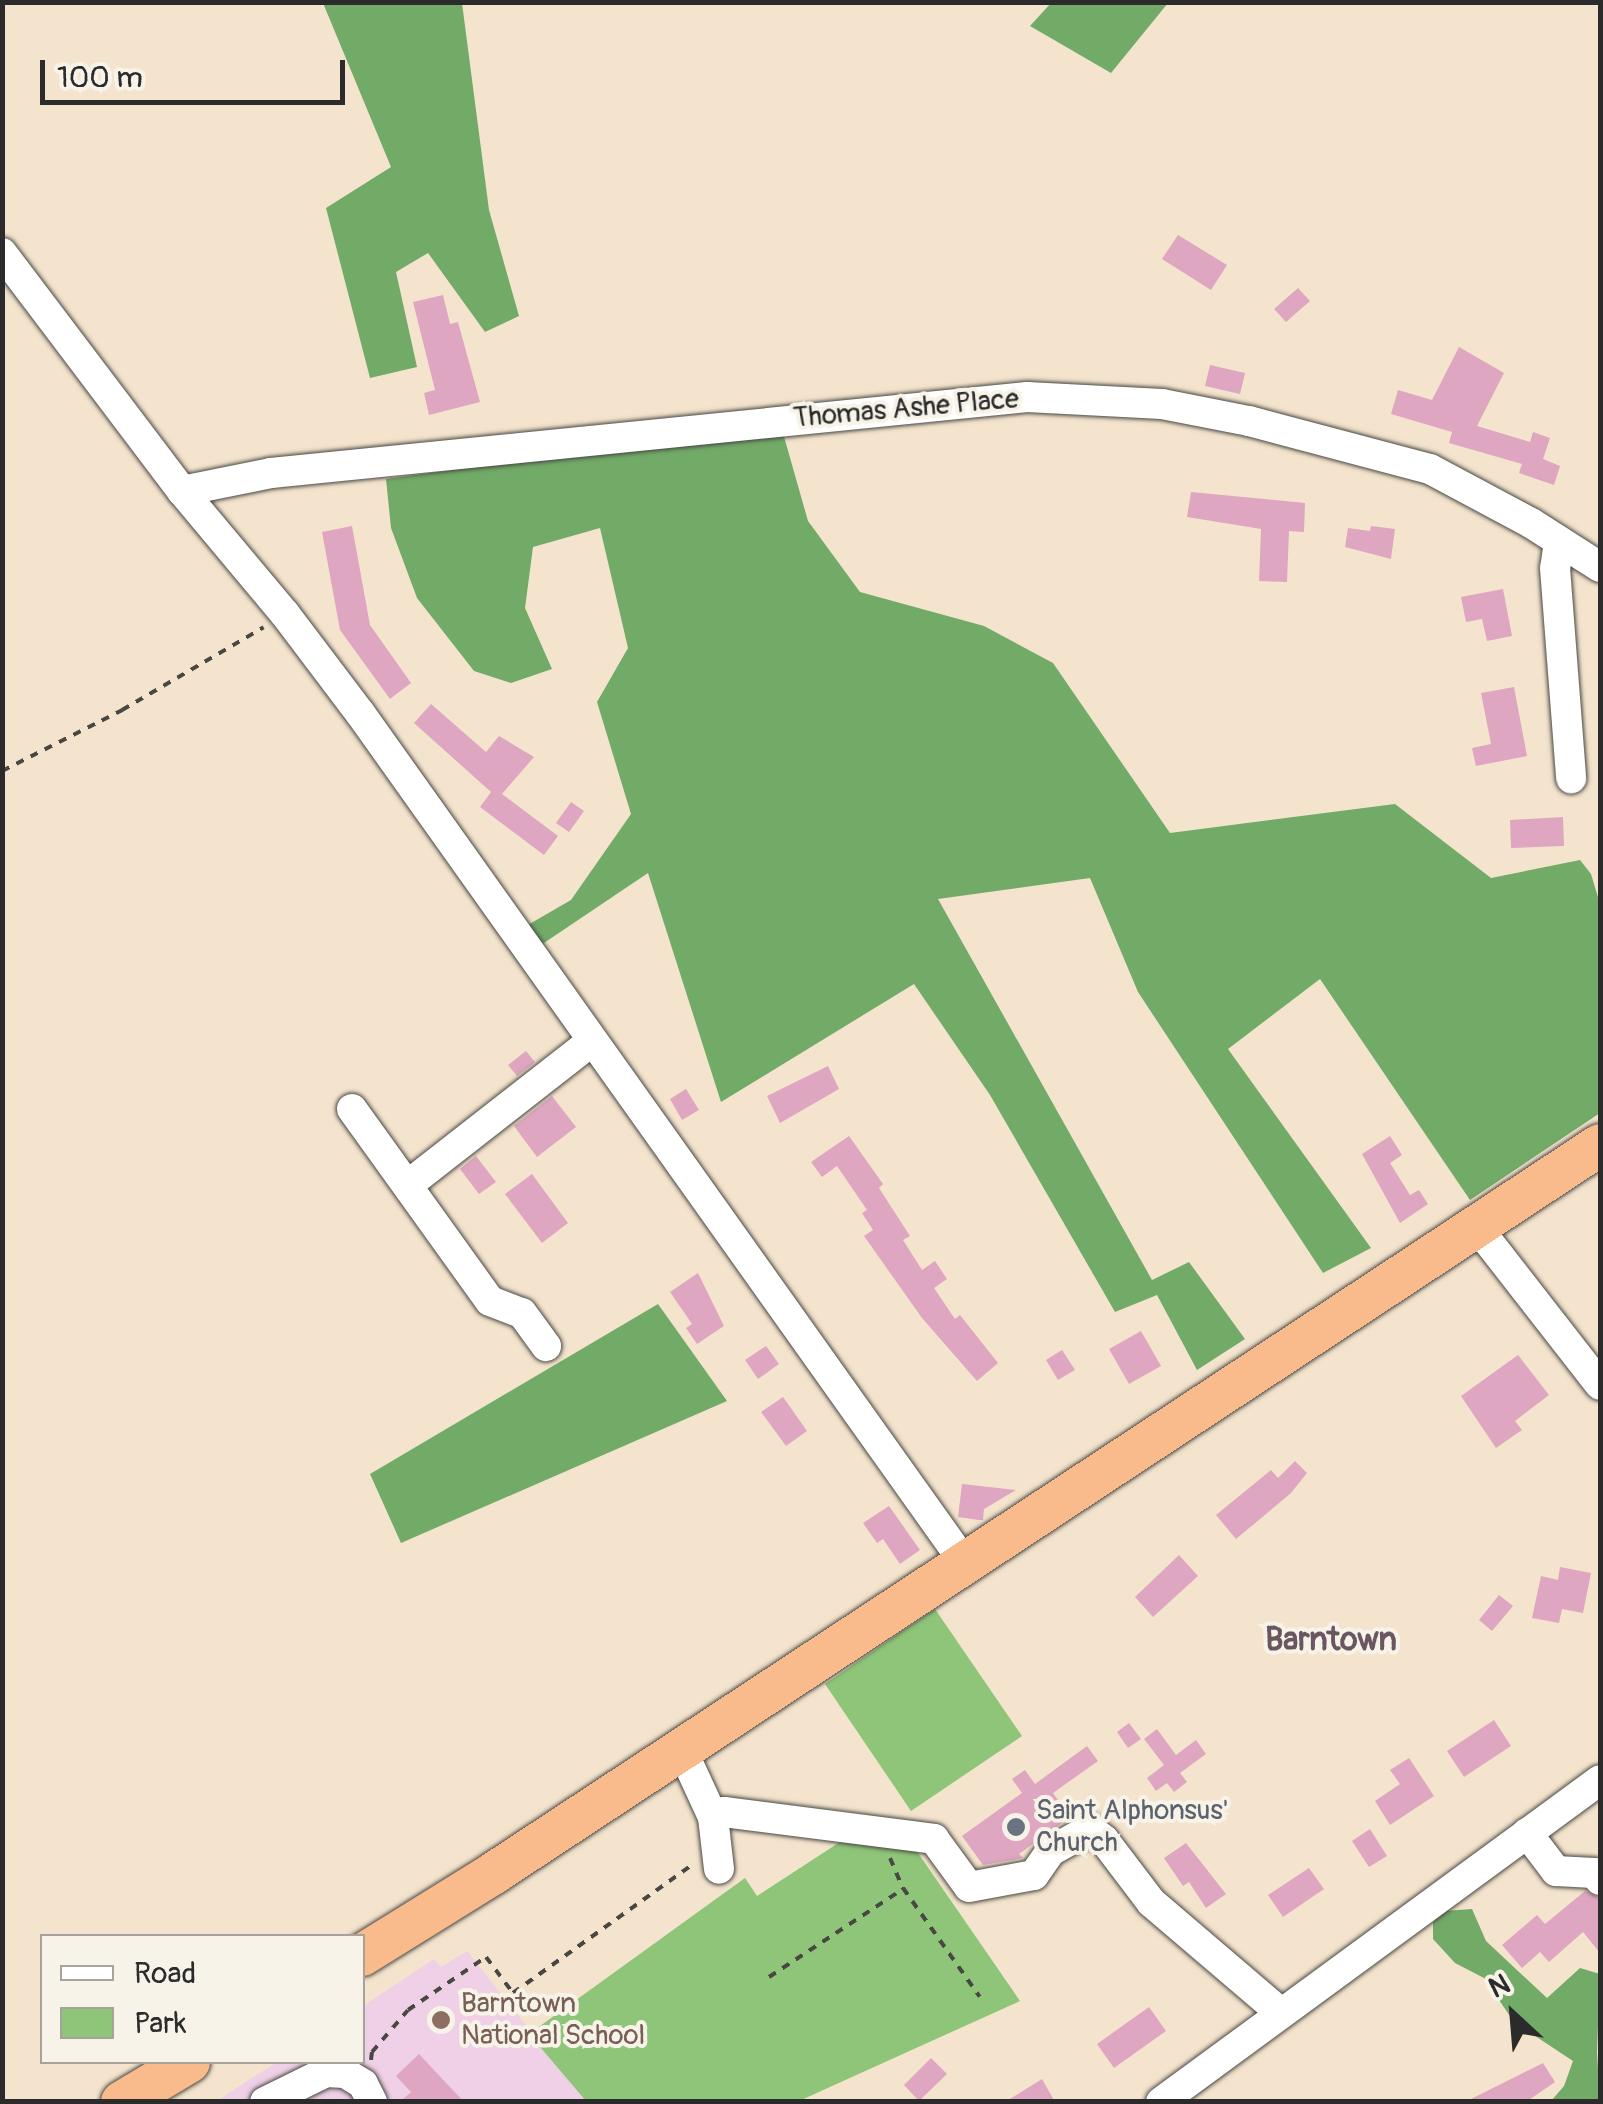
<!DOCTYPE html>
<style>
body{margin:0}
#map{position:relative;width:1603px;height:2104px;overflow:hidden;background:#f4e4cd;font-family:Pangolin,sans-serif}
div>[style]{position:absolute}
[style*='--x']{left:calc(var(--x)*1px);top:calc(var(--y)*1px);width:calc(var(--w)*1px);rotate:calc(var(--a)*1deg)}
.built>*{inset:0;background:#efd0e6}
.green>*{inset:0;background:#8ec578}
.forest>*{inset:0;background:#72aa68}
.building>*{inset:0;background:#dfa6c1}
.path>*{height:4px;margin-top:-2px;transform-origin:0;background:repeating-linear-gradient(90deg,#494743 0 8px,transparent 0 16px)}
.roads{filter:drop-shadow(0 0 2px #494743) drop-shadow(0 0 2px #494743)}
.minor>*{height:30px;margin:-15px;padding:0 15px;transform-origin:15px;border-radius:15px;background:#fff}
.highway>*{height:42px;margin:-21px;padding:0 21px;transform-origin:21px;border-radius:21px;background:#fabb8c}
.dots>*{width:28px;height:28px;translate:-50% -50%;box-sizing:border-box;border:5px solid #f7f3e8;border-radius:50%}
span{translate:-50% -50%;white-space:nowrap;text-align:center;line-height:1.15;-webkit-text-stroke:8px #f7f3e8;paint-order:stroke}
.street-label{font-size:28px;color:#2b2b2b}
.worship-label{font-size:28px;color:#5b616d}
.left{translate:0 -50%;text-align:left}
.education-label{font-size:28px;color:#785e54}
.quarter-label{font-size:32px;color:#6a5660;font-weight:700}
.frame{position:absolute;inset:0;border:5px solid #2b2b2b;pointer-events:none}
.legend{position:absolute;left:40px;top:1934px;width:325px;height:130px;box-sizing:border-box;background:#f7f3e8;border:2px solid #a5a39c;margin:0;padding:12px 18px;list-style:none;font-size:30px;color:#2b2b2b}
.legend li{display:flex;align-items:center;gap:20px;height:50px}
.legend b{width:50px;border:2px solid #a5a39c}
.north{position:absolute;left:1463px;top:1964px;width:100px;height:100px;-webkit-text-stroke:8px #f7f3e8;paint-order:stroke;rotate:334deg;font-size:28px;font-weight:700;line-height:40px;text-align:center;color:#2b2b2b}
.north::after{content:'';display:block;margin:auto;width:35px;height:45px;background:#2b2b2b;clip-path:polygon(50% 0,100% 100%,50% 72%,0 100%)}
.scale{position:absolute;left:40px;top:60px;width:305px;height:45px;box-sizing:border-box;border:5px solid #2b2b2b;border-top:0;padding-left:12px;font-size:30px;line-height:35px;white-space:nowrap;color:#2b2b2b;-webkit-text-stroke:8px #f7f3e8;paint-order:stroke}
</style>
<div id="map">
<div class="built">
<i style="clip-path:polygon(467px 1951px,586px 2101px,215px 2102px,277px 2062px,362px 2062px,363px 2006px,434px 1959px,441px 1967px)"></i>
</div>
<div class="green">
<i style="clip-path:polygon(935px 1609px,1022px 1736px,911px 1811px,825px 1684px)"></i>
<i style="clip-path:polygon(907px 1837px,1020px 2001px,799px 2101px,586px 2101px,529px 2034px,745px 1878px,757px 1896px,843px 1840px)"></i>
</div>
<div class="forest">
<i style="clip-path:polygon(323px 3px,462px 3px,489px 210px,519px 316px,485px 332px,428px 253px,396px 272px,417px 367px,370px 378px,326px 208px,391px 167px)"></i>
<i style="clip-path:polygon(1051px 3px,1051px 2px,1168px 3px,1111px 73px,1030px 26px)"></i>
<i style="clip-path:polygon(781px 426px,808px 521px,860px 592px,984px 626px,1053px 663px,1170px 833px,1395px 804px,1491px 878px,1580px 860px,1591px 874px,1600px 904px,1600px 1113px,1470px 1200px,1320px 979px,1228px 1049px,1371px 1248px,1323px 1273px,1138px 992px,1090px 878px,938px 899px,1152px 1280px,1189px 1262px,1245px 1339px,1197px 1370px,1157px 1295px,1115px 1312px,990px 1095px,914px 984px,721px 1102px,648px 873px,538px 947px,526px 926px,571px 900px,631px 814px,597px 702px,628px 648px,600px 528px,533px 547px,525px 608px,552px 669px,511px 683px,474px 671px,417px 598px,391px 528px,386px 479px)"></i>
<i style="clip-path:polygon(658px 1304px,727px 1401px,401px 1543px,370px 1474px)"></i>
<i style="clip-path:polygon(1472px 1909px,1486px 1941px,1547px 1998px,1580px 1968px,1600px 1974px,1597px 2052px,1600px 2101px,1551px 2101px,1564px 2086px,1573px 2061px,1514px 2022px,1484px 1978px,1455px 1963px,1433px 1939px,1433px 1922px,1444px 1911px)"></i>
</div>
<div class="building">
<i style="clip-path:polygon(1178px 235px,1227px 265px,1211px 290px,1162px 259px)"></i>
<i style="clip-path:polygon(1298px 288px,1310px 301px,1286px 322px,1274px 309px)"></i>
<i style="clip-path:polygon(443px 295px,450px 324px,458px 322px,480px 402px,429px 415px,424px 393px,435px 390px,413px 302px)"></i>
<i style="clip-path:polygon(1459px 347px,1504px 373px,1477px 426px,1530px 442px,1533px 432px,1550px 438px,1543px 459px,1560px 466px,1554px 485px,1519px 473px,1522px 464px,1449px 443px,1452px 432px,1391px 414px,1398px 390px,1432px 400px)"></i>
<i style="clip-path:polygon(1210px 365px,1245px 373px,1240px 394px,1205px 386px)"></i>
<i style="clip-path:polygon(1191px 492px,1305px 503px,1304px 532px,1289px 531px,1287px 582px,1259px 581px,1261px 529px,1187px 517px)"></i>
<i style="clip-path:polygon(352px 526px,370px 625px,411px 683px,390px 699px,340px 630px,322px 532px)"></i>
<i style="clip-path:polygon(1371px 526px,1395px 529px,1391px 559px,1345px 547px,1348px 528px,1370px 531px)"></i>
<i style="clip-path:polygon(1503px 589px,1512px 636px,1487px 641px,1482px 619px,1466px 622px,1461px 597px)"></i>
<i style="clip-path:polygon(1514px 687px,1527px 756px,1476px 766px,1472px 748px,1491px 744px,1481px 693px)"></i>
<i style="clip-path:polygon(431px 704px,486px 752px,499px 736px,534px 757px,502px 794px,558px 836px,544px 855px,480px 807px,491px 792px,414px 723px)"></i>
<i style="clip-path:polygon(571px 802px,584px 811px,569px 832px,556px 823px)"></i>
<i style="clip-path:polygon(1563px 817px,1564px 846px,1511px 848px,1510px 820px)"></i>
<i style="clip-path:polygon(526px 1051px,535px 1062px,517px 1076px,508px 1065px)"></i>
<i style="clip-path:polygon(828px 1066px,839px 1089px,780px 1123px,767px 1096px)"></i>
<i style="clip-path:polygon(686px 1089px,699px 1110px,682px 1120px,670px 1099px)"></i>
<i style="clip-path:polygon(552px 1096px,576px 1127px,537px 1157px,514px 1126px)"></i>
<i style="clip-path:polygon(849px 1136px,883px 1184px,879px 1188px,910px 1236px,903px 1240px,922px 1270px,935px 1261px,947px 1279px,934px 1288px,955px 1319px,960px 1315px,998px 1363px,977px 1381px,922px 1318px,864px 1236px,873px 1230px,862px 1213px,867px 1210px,837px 1166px,822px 1177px,811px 1162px)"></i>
<i style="clip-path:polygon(1390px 1136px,1402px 1155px,1390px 1163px,1410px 1195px,1419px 1190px,1428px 1204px,1400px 1223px,1362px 1154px)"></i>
<i style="clip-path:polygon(476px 1156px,496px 1182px,479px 1194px,460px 1169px)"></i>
<i style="clip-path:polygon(532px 1174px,568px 1223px,542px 1243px,505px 1194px)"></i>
<i style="clip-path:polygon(698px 1273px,724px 1326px,697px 1344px,686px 1328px,692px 1324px,670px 1292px)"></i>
<i style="clip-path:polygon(1141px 1331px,1161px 1366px,1129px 1384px,1109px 1349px)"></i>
<i style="clip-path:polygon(766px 1346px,779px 1364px,758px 1379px,745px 1360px)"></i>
<i style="clip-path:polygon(1062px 1350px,1075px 1370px,1058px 1380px,1046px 1360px)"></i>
<i style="clip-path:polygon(1518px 1355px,1549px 1395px,1515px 1421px,1522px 1430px,1496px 1448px,1461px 1396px)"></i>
<i style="clip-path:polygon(783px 1397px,807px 1431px,786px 1446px,761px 1412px)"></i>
<i style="clip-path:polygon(1295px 1461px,1307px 1473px,1291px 1493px,1236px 1539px,1216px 1515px,1271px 1470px,1278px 1478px)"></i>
<i style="clip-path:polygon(962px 1484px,1016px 1490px,984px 1509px,983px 1520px,979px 1520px,958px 1517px)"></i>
<i style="clip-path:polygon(889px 1506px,920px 1550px,900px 1564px,883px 1539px,877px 1543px,863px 1523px)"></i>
<i style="clip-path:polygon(1179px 1555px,1198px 1576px,1153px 1617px,1135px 1597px)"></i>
<i style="clip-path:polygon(1560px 1567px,1591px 1573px,1583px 1613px,1562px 1609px,1559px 1623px,1532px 1618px,1541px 1576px,1558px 1580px)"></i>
<i style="clip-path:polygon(1499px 1595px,1513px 1606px,1492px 1631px,1479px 1620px)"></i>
<i style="clip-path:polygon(1494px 1720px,1511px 1746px,1464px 1777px,1447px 1751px)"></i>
<i style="clip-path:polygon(1129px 1723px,1141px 1739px,1128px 1748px,1117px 1732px)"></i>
<i style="clip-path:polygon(1157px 1729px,1176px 1755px,1196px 1740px,1206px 1754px,1180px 1773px,1187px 1782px,1174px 1792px,1167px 1783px,1156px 1791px,1147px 1778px,1164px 1765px,1144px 1739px)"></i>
<i style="clip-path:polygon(1087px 1746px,1098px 1761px,1053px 1793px,1070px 1817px,1019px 1854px,1023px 1858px,983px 1865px,962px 1836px,1022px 1793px,1012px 1779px,1025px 1770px,1035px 1784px)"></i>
<i style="clip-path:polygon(1409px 1758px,1434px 1796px,1390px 1825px,1375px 1801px,1400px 1784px,1390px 1770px)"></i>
<i style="clip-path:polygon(1370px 1829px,1387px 1856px,1369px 1867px,1352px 1841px)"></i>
<i style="clip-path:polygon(1186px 1843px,1226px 1894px,1206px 1908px,1189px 1882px,1183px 1886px,1164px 1858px)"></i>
<i style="clip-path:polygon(1309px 1868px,1324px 1889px,1283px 1917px,1268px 1895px)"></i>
<i style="clip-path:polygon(1585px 1891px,1600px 1898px,1600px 1953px,1583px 1932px,1549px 1962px,1540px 1952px,1522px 1968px,1502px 1945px,1537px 1915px,1545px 1924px)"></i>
<i style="clip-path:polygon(1149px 2007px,1166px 2031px,1114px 2068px,1097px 2044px)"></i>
<i style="clip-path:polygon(419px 2054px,464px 2102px,400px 2102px,411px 2092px,396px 2076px)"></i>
<i style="clip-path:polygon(931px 2058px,947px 2074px,919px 2101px,904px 2085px)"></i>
<i style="clip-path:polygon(1543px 2063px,1555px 2082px,1526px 2102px,1465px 2102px)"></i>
<i style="clip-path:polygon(1042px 2079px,1055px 2102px,1005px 2102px)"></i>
</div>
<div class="path">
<i style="--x:2;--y:771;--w:135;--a:-26.9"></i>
<i style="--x:122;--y:710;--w:164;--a:-30.3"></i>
<i style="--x:890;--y:1858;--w:33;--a:67"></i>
<i style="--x:903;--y:1888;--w:133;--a:54.8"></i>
<i style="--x:769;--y:1977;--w:160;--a:-33.3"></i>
<i style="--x:371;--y:2060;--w:8;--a:-83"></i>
<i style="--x:372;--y:2052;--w:55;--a:-49.4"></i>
<i style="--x:408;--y:2010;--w:94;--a:-34.2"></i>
<i style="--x:486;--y:1957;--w:45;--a:53.1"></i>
<i style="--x:513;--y:1993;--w:221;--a:-35.6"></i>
</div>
<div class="roads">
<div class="minor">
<i style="--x:2;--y:253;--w:298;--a:52.9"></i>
<i style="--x:182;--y:491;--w:160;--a:50.1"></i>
<i style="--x:285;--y:614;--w:124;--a:52.9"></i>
<i style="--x:360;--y:713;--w:1042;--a:54.57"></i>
<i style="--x:182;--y:491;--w:91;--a:-11.4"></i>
<i style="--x:271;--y:473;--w:760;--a:-5.74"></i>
<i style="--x:1027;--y:397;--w:135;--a:3"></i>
<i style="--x:1162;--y:404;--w:89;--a:11.1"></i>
<i style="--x:1249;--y:421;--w:187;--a:14.9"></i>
<i style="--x:1430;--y:469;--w:115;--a:28.1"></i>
<i style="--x:1531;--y:523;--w:82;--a:32.5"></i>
<i style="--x:1559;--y:541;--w:27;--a:98"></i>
<i style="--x:1555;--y:568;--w:211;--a:85.6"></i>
<i style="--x:352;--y:1109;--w:236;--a:54.3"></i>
<i style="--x:490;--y:1301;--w:34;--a:21"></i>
<i style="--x:522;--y:1313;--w:41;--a:54"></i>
<i style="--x:409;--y:1184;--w:231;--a:-38"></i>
<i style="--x:1477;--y:1227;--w:200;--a:52.1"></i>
<i style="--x:682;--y:1750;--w:74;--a:65.2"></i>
<i style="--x:713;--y:1817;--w:12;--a:-24"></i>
<i style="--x:724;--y:1812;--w:212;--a:7.3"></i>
<i style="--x:934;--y:1839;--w:59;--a:53.9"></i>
<i style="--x:969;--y:1887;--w:66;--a:-10.5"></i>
<i style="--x:1034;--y:1875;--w:29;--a:-55"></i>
<i style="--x:1051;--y:1851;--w:45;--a:-29.4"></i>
<i style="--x:1090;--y:1829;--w:18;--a:38"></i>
<i style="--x:1104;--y:1840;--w:78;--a:52.8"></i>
<i style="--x:1151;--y:1902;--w:170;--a:40.5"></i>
<i style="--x:713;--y:1817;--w:52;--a:83.4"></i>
<i style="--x:1527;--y:1833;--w:48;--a:52.7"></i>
<i style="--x:1556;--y:1871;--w:38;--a:3"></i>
<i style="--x:1594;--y:1873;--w:9;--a:49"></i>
<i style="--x:265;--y:2102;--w:68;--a:-26.2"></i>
<i style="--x:326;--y:2072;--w:19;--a:3"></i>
<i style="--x:345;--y:2073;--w:21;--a:31"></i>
<i style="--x:363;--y:2084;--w:20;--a:63"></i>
<i style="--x:1161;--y:2102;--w:544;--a:-36.26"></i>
</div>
<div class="highway">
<i style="--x:362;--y:1955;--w:155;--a:-31.8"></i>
<i style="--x:494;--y:1873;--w:1324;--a:-33.35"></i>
<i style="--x:122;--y:2102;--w:78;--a:-30.8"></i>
</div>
</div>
<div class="dots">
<i style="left:1016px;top:1827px;background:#6b7280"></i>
<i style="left:441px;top:2020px;background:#8d6e63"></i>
</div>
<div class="street-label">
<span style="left:906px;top:409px;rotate:-5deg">Thomas Ashe Place</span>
</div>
<div class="worship-label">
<span class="left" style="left:1036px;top:1827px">Saint Alphonsus'<br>Church</span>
</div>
<div class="education-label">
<span class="left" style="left:461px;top:2020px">Barntown<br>National School</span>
</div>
<div class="quarter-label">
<span style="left:1331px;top:1640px">Barntown</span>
</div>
<div class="frame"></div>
<ul class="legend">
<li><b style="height:12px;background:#fff"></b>Road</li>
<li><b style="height:28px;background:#8ec578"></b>Park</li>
</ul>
<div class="north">N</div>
<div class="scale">100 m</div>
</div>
